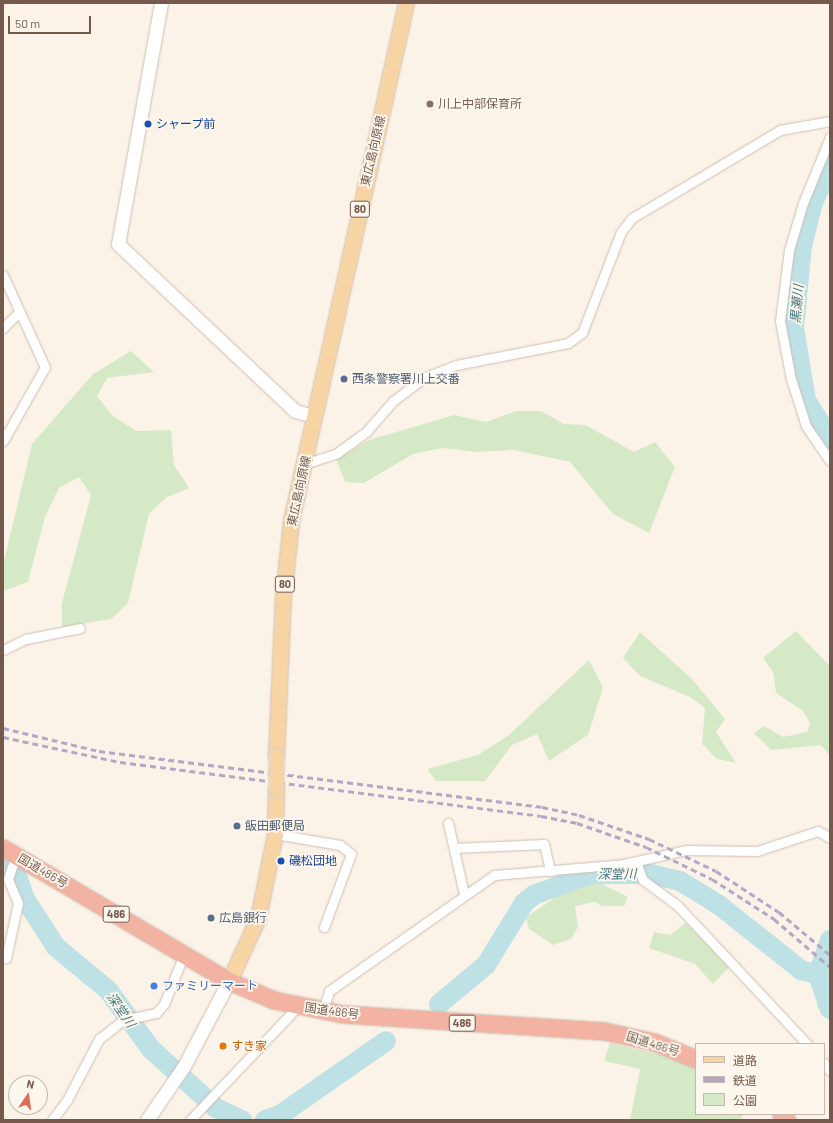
<!DOCTYPE html>
<meta charset="utf-8">
<style>
body{margin:0}
#map{position:relative;width:833px;height:1123px;overflow:hidden;background:#fcf3e8;font-family:Barlow,"Noto Sans JP",sans-serif}
div>[style]{position:absolute}
[style*='--x']{left:calc(var(--x)*1px);top:calc(var(--y)*1px);width:calc(var(--w)*1px);rotate:calc(var(--a)*1deg)}
.green>*{inset:0;background:#d6e9c7}
.river>*{height:20px;margin:-10px;padding:0 10px;transform-origin:10px;border-radius:10px;background:#bde1e5}
.roads{filter:drop-shadow(0 0 1px #cfbdb1) drop-shadow(0 0 1px #cfbdb1)}
.street>*{height:9px;margin:-4.5px;padding:0 4.5px;transform-origin:4.5px;border-radius:4.5px;background:#fff}
.secondary>*{height:13px;margin:-6.5px;padding:0 6.5px;transform-origin:6.5px;border-radius:6.5px;background:#fff}
.primary>*{height:15px;margin:-7.5px;padding:0 7.5px;transform-origin:7.5px;border-radius:7.5px;background:#f7d4a4}
.highway>*{height:17px;margin:-8.5px;padding:0 8.5px;transform-origin:8.5px;border-radius:8.5px;background:#f3b3a2}
.rail>*{height:3px;margin-top:-1.5px;transform-origin:0;background:repeating-linear-gradient(90deg,#b5a6c6 0 6px,transparent 0 10px)}
.bridges{filter:drop-shadow(0 0 1px #d8d1cd) drop-shadow(0 0 1px #d8d1cd)}
.primary-bridge>*{height:15px;margin:-7.5px;padding:0 7.5px;transform-origin:7.5px;border-radius:7.5px;background:#f7d4a4}
.dots>*{width:11px;height:11px;translate:-50% -50%;box-sizing:border-box;border:2px solid #fef7ee;border-radius:50%}
span{translate:-50% -50%;white-space:nowrap;text-align:center;line-height:1.15;-webkit-text-stroke:3.5px #fef7ee;paint-order:stroke}
.shield-label span{padding:1px 3px;background:#fef7ee;border:1px solid;border-radius:3px;-webkit-text-stroke-width:0}
.shield-label{font-size:11px;color:#75594d;font-weight:700}
.education-label{font-size:12px;color:#785e54}
.left{translate:0 -50%;text-align:left}
.transit-label{font-size:12px;color:#164399}
.street-label{font-size:12px;color:#75594d}
.service-label{font-size:12px;color:#4e5e75}
.shop-label{font-size:12px;color:#366cbe}
.food-label{font-size:12px;color:#c56008}
.water-label{font-size:13px;color:#447980;font-style:italic}
.frame{position:absolute;inset:0;border:4px solid #75594d;pointer-events:none}
.legend{position:absolute;left:695px;top:1043px;width:130px;height:72px;box-sizing:border-box;background:#fef7ee;border:1px solid #c7b8ae;margin:0;padding:5px 7px;list-style:none;font-size:12px;color:#75594d}
.legend li{display:flex;align-items:center;gap:8px;height:20px}
.legend b{width:20px;border:1px solid #c7b8ae}
.north{position:absolute;left:8px;top:1075px;width:40px;height:40px;box-sizing:border-box;background:#fef7ee;border:1px solid #c7b8ae;border-radius:50%;rotate:13deg;font-size:11px;font-weight:700;line-height:16px;text-align:center;color:#75594d}
.north::after{content:'';display:block;margin:auto;width:14px;height:18px;background:#e06b53;clip-path:polygon(50% 0,100% 100%,50% 72%,0 100%)}
.scale{position:absolute;left:8px;top:16px;width:83px;height:18px;box-sizing:border-box;border:2px solid #75594d;border-top:0;padding-left:5px;font-size:12px;line-height:14px;white-space:nowrap;color:#75594d;-webkit-text-stroke:3px #fef7ee;paint-order:stroke}
</style>
<div id="map">
<div class="green">
<i style="clip-path:polygon(131px 351px,154px 372px,107px 378px,97px 396px,113px 416px,136px 431px,171px 430px,174px 465px,189px 488px,167px 497px,149px 514px,128px 603px,111px 619px,62px 627px,62px 603px,91px 495px,79px 477px,59px 488px,45px 517px,28px 582px,3px 591px,3px 565px,32px 444px,93px 374px)"></i>
<i style="clip-path:polygon(516px 411px,541px 411px,564px 424px,586px 425px,634px 452px,655px 442px,675px 467px,649px 533px,613px 514px,570px 462px,514px 450px,476px 452px,443px 448px,413px 454px,364px 483px,345px 482px,336px 459px,369px 440px,454px 415px,486px 422px)"></i>
<i style="clip-path:polygon(796px 631px,830px 666px,830px 756px,821px 745px,771px 750px,754px 733px,764px 726px,783px 737px,807px 732px,810px 723px,803px 711px,776px 693px,773px 672px,763px 658px)"></i>
<i style="clip-path:polygon(640px 632px,693px 680px,725px 719px,716px 732px,736px 763px,717px 759px,702px 744px,705px 708px,690px 697px,640px 676px,623px 658px)"></i>
<i style="clip-path:polygon(589px 660px,603px 688px,588px 735px,549px 761px,537px 734px,512px 745px,485px 781px,436px 781px,427px 769px,478px 755px,509px 735px)"></i>
<i style="clip-path:polygon(596px 881px,628px 897px,624px 906px,602px 906px,595px 902px,575px 906px,578px 927px,571px 939px,553px 945px,529px 929px,526px 917px,577px 883px)"></i>
<i style="clip-path:polygon(685px 923px,730px 966px,713px 984px,695px 964px,649px 948px,654px 932px,670px 935px)"></i>
<i style="clip-path:polygon(830px 976px,830px 1021px,817px 1007px,819px 983px)"></i>
<i style="clip-path:polygon(610px 1043px,677px 1059px,696px 1069px,696px 1114px,744px 1114px,740px 1120px,630px 1120px,640px 1069px,604px 1061px)"></i>
</div>
<div class="river">
<i style="--x:830;--y:166;--w:40;--a:115"></i>
<i style="--x:813;--y:202;--w:45;--a:104"></i>
<i style="--x:802;--y:246;--w:81;--a:95.6"></i>
<i style="--x:794;--y:327;--w:74;--a:80.7"></i>
<i style="--x:806;--y:400;--w:46;--a:58.4"></i>
<i style="--x:3;--y:865;--w:15;--a:32"></i>
<i style="--x:16;--y:873;--w:28;--a:71"></i>
<i style="--x:25;--y:899;--w:57;--a:57.1"></i>
<i style="--x:56;--y:947;--w:67;--a:39.6"></i>
<i style="--x:108;--y:990;--w:73;--a:53.9"></i>
<i style="--x:151;--y:1049;--w:88;--a:42.2"></i>
<i style="--x:216;--y:1108;--w:29;--a:25"></i>
<i style="--x:830;--y:940;--w:37;--a:109"></i>
<i style="--x:818;--y:975;--w:36;--a:71"></i>
<i style="--x:439;--y:1004;--w:61;--a:-39.7"></i>
<i style="--x:486;--y:965;--w:73;--a:-58.5"></i>
<i style="--x:524;--y:903;--w:13;--a:-39"></i>
<i style="--x:534;--y:895;--w:60;--a:-20.6"></i>
<i style="--x:590;--y:874;--w:60;--a:0"></i>
<i style="--x:650;--y:874;--w:31;--a:13"></i>
<i style="--x:680;--y:881;--w:46;--a:31.6"></i>
<i style="--x:719;--y:905;--w:105;--a:38.4"></i>
<i style="--x:801;--y:970;--w:18;--a:16"></i>
<i style="--x:265;--y:1120;--w:16;--a:-18"></i>
<i style="--x:280;--y:1115;--w:129;--a:-34.9"></i>
</div>
<div class="roads">
<div class="street">
<i style="--x:830;--y:137;--w:71;--a:112.2"></i>
<i style="--x:803;--y:203;--w:49;--a:106.6"></i>
<i style="--x:789;--y:250;--w:72;--a:97.2"></i>
<i style="--x:780;--y:321;--w:59;--a:79.3"></i>
<i style="--x:791;--y:379;--w:49;--a:72.3"></i>
<i style="--x:806;--y:426;--w:42;--a:55.6"></i>
<i style="--x:3;--y:275;--w:101;--a:65.5"></i>
<i style="--x:45;--y:367;--w:85;--a:119.6"></i>
<i style="--x:3;--y:328;--w:21;--a:-45"></i>
<i style="--x:304;--y:464;--w:35;--a:-18"></i>
<i style="--x:337;--y:453;--w:36;--a:-36"></i>
<i style="--x:366;--y:432;--w:41;--a:-48.9"></i>
<i style="--x:393;--y:401;--w:40;--a:-37"></i>
<i style="--x:425;--y:377;--w:33;--a:-21"></i>
<i style="--x:456;--y:365;--w:114;--a:-11.1"></i>
<i style="--x:568;--y:343;--w:17;--a:-36"></i>
<i style="--x:582;--y:333;--w:108;--a:-68.9"></i>
<i style="--x:621;--y:232;--w:18;--a:-52"></i>
<i style="--x:632;--y:218;--w:172;--a:-30.7"></i>
<i style="--x:780;--y:130;--w:51;--a:-10.2"></i>
<i style="--x:3;--y:650;--w:25;--a:-26"></i>
<i style="--x:26;--y:639;--w:55;--a:-11.5"></i>
<i style="--x:448;--y:823;--w:73;--a:77.3"></i>
<i style="--x:275;--y:834;--w:66;--a:9.6"></i>
<i style="--x:340;--y:845;--w:14;--a:39"></i>
<i style="--x:351;--y:854;--w:78;--a:110.3"></i>
<i style="--x:454;--y:848;--w:90;--a:-2.5"></i>
<i style="--x:544;--y:844;--w:28;--a:77"></i>
<i style="--x:636;--y:862;--w:19;--a:69"></i>
<i style="--x:643;--y:880;--w:44;--a:36.6"></i>
<i style="--x:678;--y:906;--w:189;--a:46.9"></i>
<i style="--x:3;--y:957;--w:3;--a:18"></i>
<i style="--x:6;--y:958;--w:56;--a:-77.7"></i>
<i style="--x:18;--y:903;--w:26;--a:-113"></i>
<i style="--x:8;--y:879;--w:25;--a:-72"></i>
<i style="--x:323;--y:1010;--w:20;--a:-72"></i>
<i style="--x:329;--y:991;--w:202;--a:-35.1"></i>
<i style="--x:494;--y:875;--w:130;--a:-4.8"></i>
<i style="--x:624;--y:864;--w:64;--a:-12.7"></i>
<i style="--x:686;--y:850;--w:71;--a:0.8"></i>
<i style="--x:757;--y:851;--w:64;--a:-18.2"></i>
<i style="--x:818;--y:831;--w:14;--a:30"></i>
<i style="--x:824;--y:1063;--w:10;--a:53"></i>
<i style="--x:52;--y:1120;--w:25;--a:-53"></i>
<i style="--x:67;--y:1100;--w:69;--a:-62.3"></i>
<i style="--x:99;--y:1039;--w:31;--a:-38"></i>
<i style="--x:123;--y:1020;--w:34;--a:-12"></i>
<i style="--x:156;--y:1013;--w:12;--a:-48"></i>
<i style="--x:164;--y:1004;--w:54;--a:-68.2"></i>
<i style="--x:190;--y:1120;--w:157;--a:-46.5"></i>
</div>
<div class="secondary">
<i style="--x:161;--y:3;--w:245;--a:100.1"></i>
<i style="--x:118;--y:244;--w:243;--a:43.3"></i>
<i style="--x:295;--y:411;--w:20;--a:15"></i>
<i style="--x:147;--y:1120;--w:65;--a:-55.6"></i>
<i style="--x:184;--y:1066;--w:96;--a:-62.1"></i>
</div>
<div class="primary">
<i style="--x:276;--y:756;--w:159;--a:-87.5"></i>
<i style="--x:283;--y:597;--w:76;--a:-84"></i>
<i style="--x:291;--y:521;--w:531;--a:-77.48"></i>
<i style="--x:229;--y:981;--w:69;--a:-65.3"></i>
<i style="--x:258;--y:918;--w:86;--a:-78.6"></i>
<i style="--x:275;--y:834;--w:45;--a:-88.7"></i>
</div>
<div class="highway">
<i style="--x:3;--y:848;--w:262;--a:30.5"></i>
<i style="--x:229;--y:981;--w:49;--a:22.9"></i>
<i style="--x:274;--y:1000;--w:70;--a:11.5"></i>
<i style="--x:343;--y:1014;--w:262;--a:3.7"></i>
<i style="--x:604;--y:1031;--w:51;--a:12.4"></i>
<i style="--x:654;--y:1042;--w:45;--a:22"></i>
<i style="--x:781;--y:1114;--w:8;--a:45"></i>
</div>
</div>
<div class="rail">
<i style="--x:3;--y:728;--w:99;--a:13.5"></i>
<i style="--x:99;--y:751;--w:447;--a:7.2"></i>
<i style="--x:542;--y:807;--w:38;--a:12"></i>
<i style="--x:579;--y:815;--w:74;--a:18.9"></i>
<i style="--x:649;--y:839;--w:74;--a:25.5"></i>
<i style="--x:716;--y:871;--w:75;--a:33.1"></i>
<i style="--x:779;--y:912;--w:67;--a:40.1"></i>
<i style="--x:3;--y:737;--w:120;--a:12.1"></i>
<i style="--x:120;--y:762;--w:424;--a:7.3"></i>
<i style="--x:541;--y:816;--w:37;--a:11"></i>
<i style="--x:577;--y:823;--w:73;--a:19.2"></i>
<i style="--x:646;--y:847;--w:73;--a:25.9"></i>
<i style="--x:712;--y:879;--w:74;--a:32.8"></i>
<i style="--x:774;--y:919;--w:74;--a:40.6"></i>
</div>
<div class="bridges">
<div class="primary-bridge">
<i style="--x:276;--y:789;--w:33;--a:-90"></i>
</div>
</div>
<div class="dots">
<i style="left:430px;top:104px;background:#8d6e63"></i>
<i style="left:148px;top:124px;background:#1a4fb4"></i>
<i style="left:344px;top:379px;background:#5c6f8a"></i>
<i style="left:237px;top:826px;background:#5c6f8a"></i>
<i style="left:281px;top:861px;background:#1a4fb4"></i>
<i style="left:211px;top:918px;background:#5c6f8a"></i>
<i style="left:154px;top:986px;background:#3f7fe0"></i>
<i style="left:223px;top:1046px;background:#e8710a"></i>
</div>
<div class="shield-label">
<span style="left:360px;top:209px">80</span>
<span style="left:285px;top:584px">80</span>
<span style="left:116px;top:914px">486</span>
<span style="left:462px;top:1023px">486</span>
</div>
<div class="education-label">
<span class="left" style="left:438px;top:104px">川上中部保育所</span>
</div>
<div class="transit-label">
<span class="left" style="left:156px;top:124px">シャープ前</span>
<span class="left" style="left:289px;top:861px">磯松団地</span>
</div>
<div class="street-label">
<span style="left:373px;top:151px;rotate:-77deg">東広島向原線</span>
<span style="left:299px;top:491px;rotate:-78deg">東広島向原線</span>
<span style="left:43px;top:871px;rotate:30deg">国道486号</span>
<span style="left:332px;top:1011px;rotate:8deg">国道486号</span>
<span style="left:653px;top:1044px;rotate:17deg">国道486号</span>
</div>
<div class="service-label">
<span class="left" style="left:352px;top:379px">西条警察署川上交番</span>
<span class="left" style="left:245px;top:826px">飯田郵便局</span>
<span class="left" style="left:219px;top:918px">広島銀行</span>
</div>
<div class="shop-label">
<span class="left" style="left:162px;top:986px">ファミリーマート</span>
</div>
<div class="food-label">
<span class="left" style="left:231px;top:1046px">すき家</span>
</div>
<div class="water-label">
<span style="left:797px;top:304px;rotate:-85deg">黒瀬川</span>
<span style="left:617px;top:874px;rotate:-1deg">深堂川</span>
<span style="left:121px;top:1010px;rotate:55deg">深堂川</span>
</div>
<div class="frame"></div>
<ul class="legend">
<li><b style="height:5px;background:#f7d4a4"></b>道路</li>
<li><b style="height:5px;background:#b5a6c6"></b>鉄道</li>
<li><b style="height:11px;background:#d6e9c7"></b>公園</li>
</ul>
<div class="north">N</div>
<div class="scale">50 m</div>
</div>
